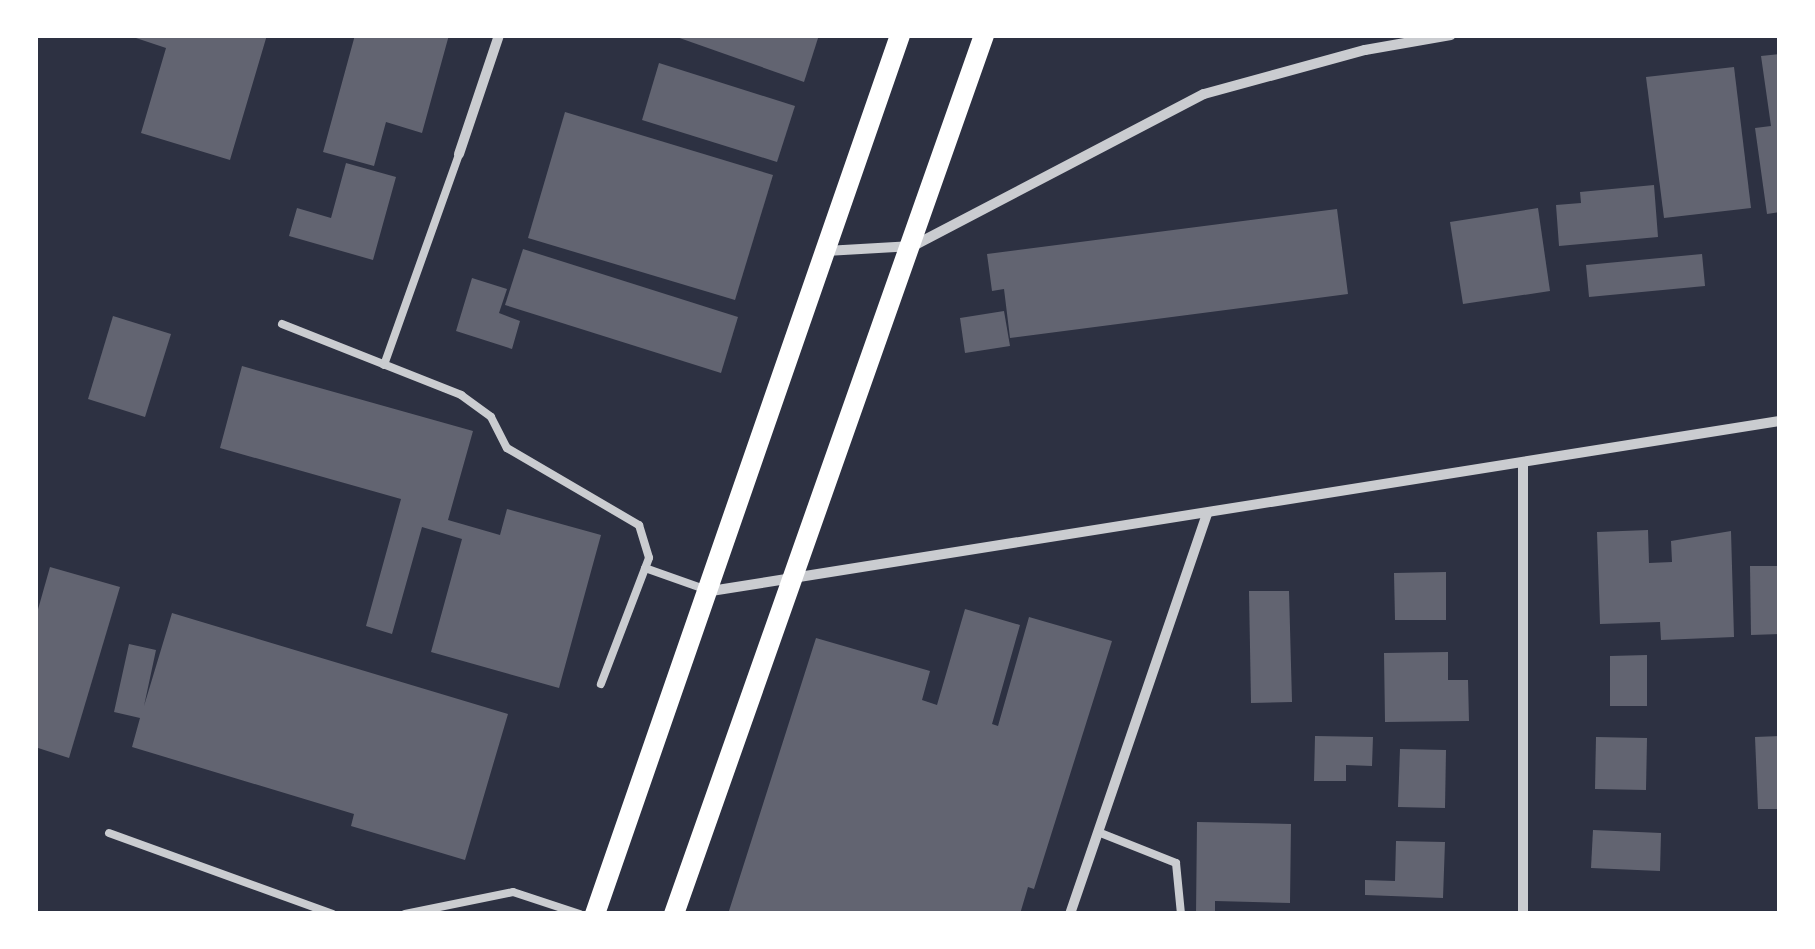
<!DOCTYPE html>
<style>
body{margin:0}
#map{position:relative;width:1815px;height:949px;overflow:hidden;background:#2d3142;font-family:Signika,sans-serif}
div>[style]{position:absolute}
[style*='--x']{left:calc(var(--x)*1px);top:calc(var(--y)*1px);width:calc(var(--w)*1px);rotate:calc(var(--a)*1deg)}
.building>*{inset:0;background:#626471}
.service>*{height:8px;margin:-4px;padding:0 4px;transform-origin:4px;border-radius:4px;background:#caccd0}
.minor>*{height:10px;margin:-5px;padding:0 5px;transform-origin:5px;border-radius:5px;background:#caccd0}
.secondary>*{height:20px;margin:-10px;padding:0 10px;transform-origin:10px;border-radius:10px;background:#fff}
span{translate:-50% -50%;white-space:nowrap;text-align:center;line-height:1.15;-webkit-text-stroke:8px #fff;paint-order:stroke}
.frame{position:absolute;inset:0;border:38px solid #fff;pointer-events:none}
</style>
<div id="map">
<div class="building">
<i style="clip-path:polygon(127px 35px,267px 35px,230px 160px,141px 133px,166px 48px)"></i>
<i style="clip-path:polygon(355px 35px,449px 35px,422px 133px,386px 122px,374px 166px,323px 152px)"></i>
<i style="clip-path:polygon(671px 35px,819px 35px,804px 82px)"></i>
<i style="clip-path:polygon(1780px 54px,1780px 212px,1767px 214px,1755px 128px,1771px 126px,1761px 56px)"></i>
<i style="clip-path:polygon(659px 63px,795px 106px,777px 162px,642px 120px)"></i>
<i style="clip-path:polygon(1734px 67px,1751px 208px,1664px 218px,1646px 77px)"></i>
<i style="clip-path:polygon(565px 112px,773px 175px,735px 300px,528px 238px)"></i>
<i style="clip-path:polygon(346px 163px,396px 177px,373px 260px,289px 236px,297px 208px,331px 218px)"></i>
<i style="clip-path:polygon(1654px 185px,1658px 237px,1559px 246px,1556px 205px,1581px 203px,1580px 192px)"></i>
<i style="clip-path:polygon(1538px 208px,1550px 291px,1463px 304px,1450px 222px)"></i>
<i style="clip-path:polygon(1337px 209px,1348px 294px,1010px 338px,1004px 289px,992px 291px,987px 254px)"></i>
<i style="clip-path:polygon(523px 249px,738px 317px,721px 373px,505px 305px)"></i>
<i style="clip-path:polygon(1702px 254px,1705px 286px,1589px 297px,1586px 265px)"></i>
<i style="clip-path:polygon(472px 278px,507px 289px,499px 313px,520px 321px,512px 349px,456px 331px)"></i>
<i style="clip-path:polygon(1004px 311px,1010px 346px,965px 353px,960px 318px)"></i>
<i style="clip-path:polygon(113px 316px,171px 334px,145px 417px,88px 399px)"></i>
<i style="clip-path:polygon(242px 366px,473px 431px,448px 520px,500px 535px,507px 509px,601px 535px,559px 688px,431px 652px,462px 539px,422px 527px,392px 634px,366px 626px,401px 499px,220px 448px)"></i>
<i style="clip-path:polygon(1648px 530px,1649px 563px,1672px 562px,1671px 541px,1731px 531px,1734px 637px,1661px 640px,1660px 622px,1600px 624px,1597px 532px)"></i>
<i style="clip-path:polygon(1750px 566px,1780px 566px,1780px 634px,1751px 635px)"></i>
<i style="clip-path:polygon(50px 567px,120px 587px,69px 758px,35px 747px,35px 620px)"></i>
<i style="clip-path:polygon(1446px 572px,1446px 620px,1395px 620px,1394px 573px)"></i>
<i style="clip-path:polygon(1249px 591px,1289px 591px,1292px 702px,1251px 703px)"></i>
<i style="clip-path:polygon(965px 609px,1020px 625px,992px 724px,998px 726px,1029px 617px,1112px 641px,1034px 889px,1028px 887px,1020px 914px,728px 914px,816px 638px,930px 671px,922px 700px,937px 705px)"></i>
<i style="clip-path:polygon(172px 613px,508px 714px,465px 860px,351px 826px,354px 814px,132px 747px,140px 718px,114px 712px,129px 644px,156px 650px,144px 706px)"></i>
<i style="clip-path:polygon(1448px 652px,1448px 680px,1468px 680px,1469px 721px,1385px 722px,1384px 653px)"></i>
<i style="clip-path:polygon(1647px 655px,1647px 706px,1610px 706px,1610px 656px)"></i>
<i style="clip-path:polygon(1315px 736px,1373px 737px,1372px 766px,1346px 765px,1346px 781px,1314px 781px)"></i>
<i style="clip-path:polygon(1780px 736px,1780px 809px,1758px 809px,1755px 737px)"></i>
<i style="clip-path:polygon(1596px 737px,1647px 738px,1646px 790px,1595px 789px)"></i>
<i style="clip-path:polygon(1400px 749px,1446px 750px,1445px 808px,1398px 807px)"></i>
<i style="clip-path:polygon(1197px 822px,1291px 824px,1290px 903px,1215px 901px,1215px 914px,1196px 914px)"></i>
<i style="clip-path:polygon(1593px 830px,1661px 833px,1660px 871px,1591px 868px)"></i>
<i style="clip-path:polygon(1396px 841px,1445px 842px,1443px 898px,1365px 895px,1365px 880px,1395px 881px)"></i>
</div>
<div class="service">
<i style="--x:282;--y:324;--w:193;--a:21.6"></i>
<i style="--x:461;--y:395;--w:37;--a:36"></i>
<i style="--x:491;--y:417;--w:35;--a:63"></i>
<i style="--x:507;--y:448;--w:153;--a:30.3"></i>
<i style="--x:639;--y:525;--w:34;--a:73"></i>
<i style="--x:649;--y:558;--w:135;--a:110.9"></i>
<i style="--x:384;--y:365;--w:224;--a:-70.4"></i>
<i style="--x:645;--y:568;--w:66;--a:19.5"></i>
<i style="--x:1098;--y:832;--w:84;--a:21.7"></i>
<i style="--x:1176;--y:863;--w:51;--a:84.4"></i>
<i style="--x:109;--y:833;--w:238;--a:19.9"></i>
<i style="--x:405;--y:914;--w:110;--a:-11.5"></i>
<i style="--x:513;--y:892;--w:71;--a:18.2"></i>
</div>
<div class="minor">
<i style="--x:459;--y:154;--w:126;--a:-71.4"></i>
<i style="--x:826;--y:251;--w:87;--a:-3.3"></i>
<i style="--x:913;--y:246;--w:328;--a:-27.6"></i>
<i style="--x:1204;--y:94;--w:167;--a:-15.3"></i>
<i style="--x:1365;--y:50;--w:87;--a:-9.9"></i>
<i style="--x:1523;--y:464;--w:450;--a:90"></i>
<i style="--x:711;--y:591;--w:1082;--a:-9.04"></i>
<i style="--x:1070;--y:914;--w:423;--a:-71.1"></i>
</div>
<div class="secondary">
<i style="--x:595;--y:914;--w:930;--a:-70.86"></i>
<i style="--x:674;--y:914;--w:932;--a:-70.57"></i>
</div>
<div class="frame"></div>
</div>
